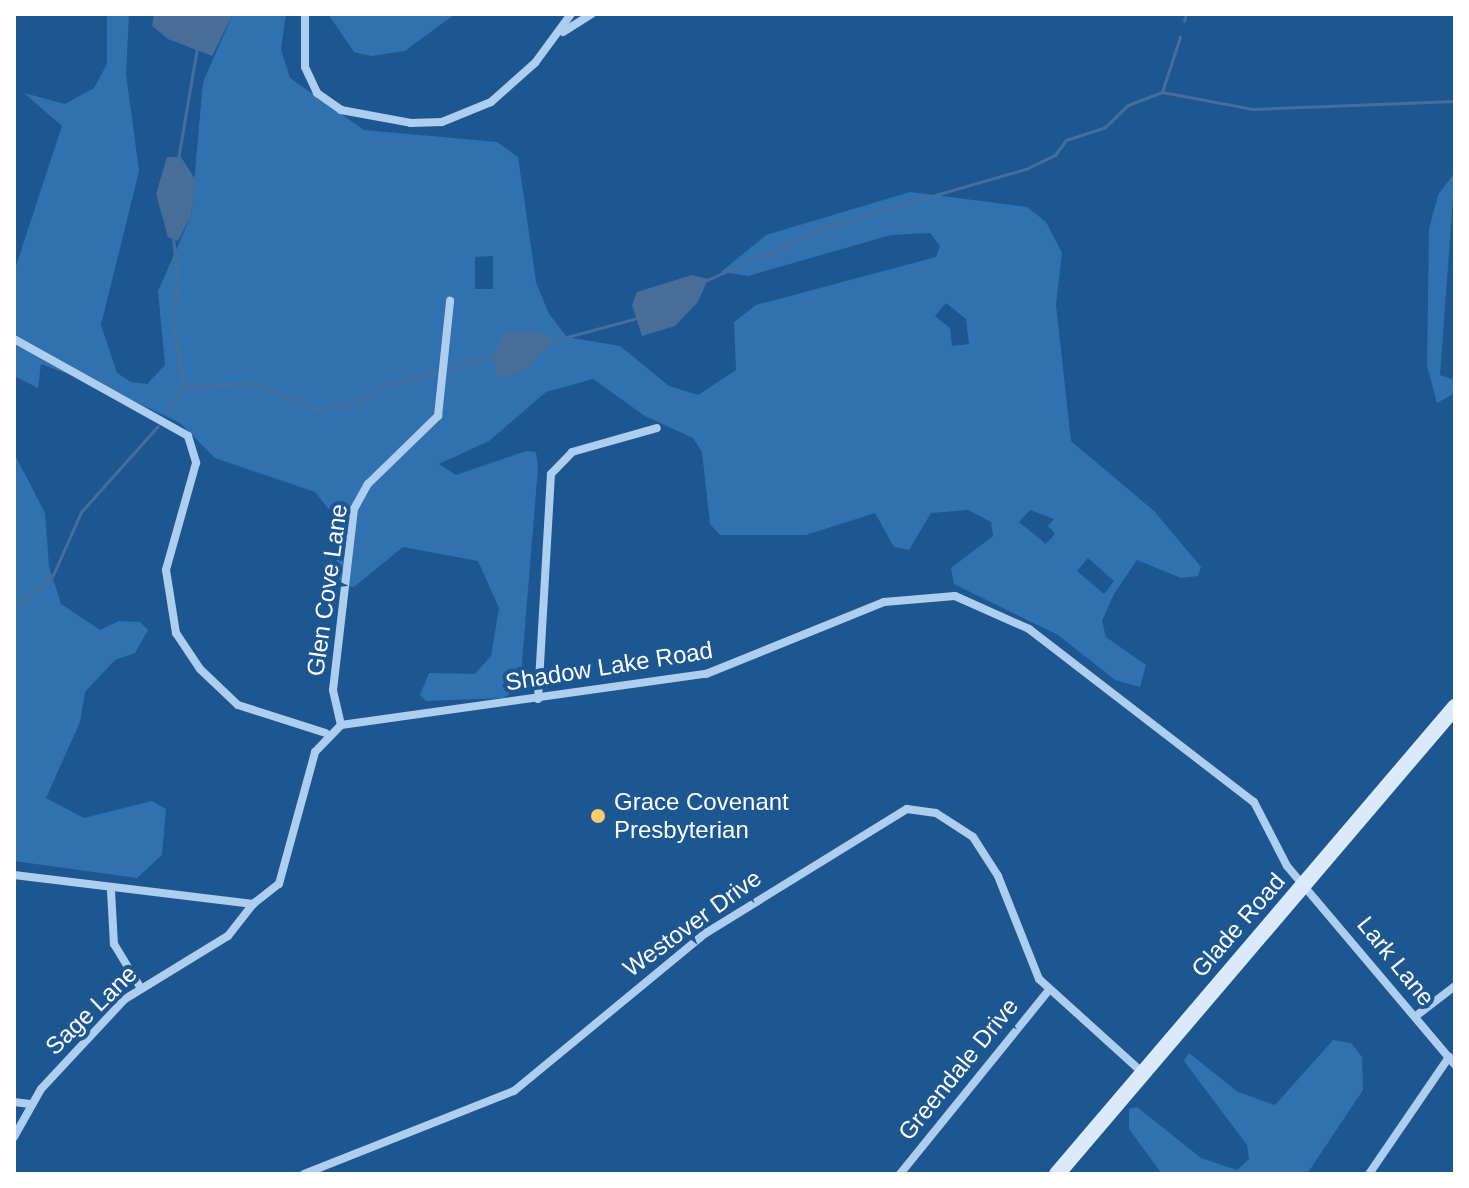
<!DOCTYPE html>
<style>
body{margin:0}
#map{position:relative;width:1469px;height:1188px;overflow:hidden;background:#1d5792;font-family:Helvetica,sans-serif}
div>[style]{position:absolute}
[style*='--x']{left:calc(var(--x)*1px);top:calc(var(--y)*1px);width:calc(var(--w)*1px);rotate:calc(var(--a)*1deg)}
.green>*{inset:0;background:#3071af}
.water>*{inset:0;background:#466e98}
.stream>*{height:3px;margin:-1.5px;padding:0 1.5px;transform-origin:1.5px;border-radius:1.5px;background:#466e98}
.street>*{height:8px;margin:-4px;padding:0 4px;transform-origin:4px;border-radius:4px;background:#adceee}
.secondary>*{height:16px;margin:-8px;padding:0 8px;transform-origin:8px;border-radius:8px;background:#daeafa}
.dots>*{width:22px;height:22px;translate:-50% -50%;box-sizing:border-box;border:4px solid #1d5792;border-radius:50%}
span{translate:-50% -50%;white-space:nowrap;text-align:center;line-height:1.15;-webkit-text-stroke:8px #1d5792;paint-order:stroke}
.street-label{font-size:24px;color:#fff}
.poi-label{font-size:24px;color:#fff}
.left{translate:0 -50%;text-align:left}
.frame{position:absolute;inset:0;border:16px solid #fff;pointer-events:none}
</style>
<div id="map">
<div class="green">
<i style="clip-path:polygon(evenodd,107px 14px,129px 14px,126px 74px,139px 171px,101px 325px,117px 373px,131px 382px,147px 384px,165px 365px,158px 291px,191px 216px,203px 82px,233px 14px,286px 14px,281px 50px,290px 78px,364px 130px,497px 142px,518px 157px,536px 282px,549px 314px,567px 337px,620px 346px,669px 386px,698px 395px,736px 370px,734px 322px,756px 305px,936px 257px,940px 246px,930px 233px,891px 235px,748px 276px,721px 272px,766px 235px,910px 192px,1027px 207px,1046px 222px,1062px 253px,1056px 305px,1071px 441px,1154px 511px,1201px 567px,1198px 576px,1181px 578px,1137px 560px,1114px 594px,1102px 621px,1106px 637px,1146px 665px,1140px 687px,1115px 680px,1058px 635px,954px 584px,951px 568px,993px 536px,991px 522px,968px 510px,931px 513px,909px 550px,894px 547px,875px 513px,806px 535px,720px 535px,710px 524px,702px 452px,693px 438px,645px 416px,593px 379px,546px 392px,489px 441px,439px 464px,456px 475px,526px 451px,536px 452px,538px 468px,520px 687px,503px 698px,426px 701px,420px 695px,429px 673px,475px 674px,491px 656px,499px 608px,478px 561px,403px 547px,354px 587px,339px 585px,331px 512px,315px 492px,215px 458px,180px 423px,111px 390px,41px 364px,38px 388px,14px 376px,14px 272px,62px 126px,24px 93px,65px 104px,94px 88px,107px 64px,107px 14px,493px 256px,493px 289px,475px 289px,475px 257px,493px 256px,107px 14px,946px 303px,966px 319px,969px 344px,952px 346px,950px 328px,935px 316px,946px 303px,107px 14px,1030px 510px,1054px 519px,1048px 526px,1055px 534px,1046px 544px,1019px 522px,1030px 510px,107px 14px,1088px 558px,1114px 581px,1104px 594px,1077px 571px,1088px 558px)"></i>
<i style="clip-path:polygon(328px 14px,455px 14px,405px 51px,371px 56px,354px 52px)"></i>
<i style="clip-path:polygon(1455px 172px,1440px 375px,1455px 380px,1455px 393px,1437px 403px,1427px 366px,1429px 229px,1438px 195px)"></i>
<i style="clip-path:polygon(14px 453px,45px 513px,49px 566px,61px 604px,100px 630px,119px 621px,140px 622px,148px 630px,135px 653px,115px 660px,85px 692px,80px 722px,46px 798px,84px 818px,152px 801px,166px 809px,162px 855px,137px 878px,14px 861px)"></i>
<i style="clip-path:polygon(1333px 1040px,1351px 1043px,1362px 1057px,1363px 1090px,1307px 1174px,1162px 1174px,1129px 1129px,1129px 1109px,1137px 1107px,1201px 1158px,1237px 1170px,1249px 1159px,1247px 1145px,1184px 1061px,1189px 1053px,1238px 1092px,1275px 1105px)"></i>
</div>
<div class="water">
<i style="clip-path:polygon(154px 14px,233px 14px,212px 56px,168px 39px,152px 26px)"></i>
<i style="clip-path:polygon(167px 157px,181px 157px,195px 179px,191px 216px,178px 241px,168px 237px,156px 194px)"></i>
<i style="clip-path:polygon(692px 275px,708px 279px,698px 302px,675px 326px,642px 336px,632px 305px,637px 292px)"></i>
<i style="clip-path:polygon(504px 332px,539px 332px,555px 340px,524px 371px,497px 379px,493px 356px)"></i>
</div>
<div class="stream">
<i style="--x:1184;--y:21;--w:7;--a:-74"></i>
<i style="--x:1162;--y:92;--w:58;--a:-71.9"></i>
<i style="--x:178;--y:159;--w:113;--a:-80.3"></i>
<i style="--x:707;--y:280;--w:133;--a:-24.1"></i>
<i style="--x:828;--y:226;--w:206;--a:-16.1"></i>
<i style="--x:1026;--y:169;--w:32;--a:-26"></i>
<i style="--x:1055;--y:155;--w:19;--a:-54"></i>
<i style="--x:1066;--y:140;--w:40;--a:-18"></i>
<i style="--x:1104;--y:128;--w:33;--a:-44"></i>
<i style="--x:1128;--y:105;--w:36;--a:-21"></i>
<i style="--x:1162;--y:92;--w:93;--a:10.6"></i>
<i style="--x:1253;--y:109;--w:202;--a:-2.3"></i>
<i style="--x:552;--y:341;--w:88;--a:-15.1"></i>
<i style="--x:184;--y:387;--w:71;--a:-3.2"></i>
<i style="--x:255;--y:383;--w:65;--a:23.4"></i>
<i style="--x:315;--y:409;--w:43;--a:-7.9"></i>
<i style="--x:358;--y:403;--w:29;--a:-35"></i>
<i style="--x:382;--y:386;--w:118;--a:-14.7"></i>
<i style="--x:167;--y:410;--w:29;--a:-54"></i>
<i style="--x:184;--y:387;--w:71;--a:-99.7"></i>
<i style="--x:172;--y:317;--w:34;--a:-80"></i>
<i style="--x:178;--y:284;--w:46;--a:-96.2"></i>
<i style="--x:14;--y:610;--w:52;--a:-41.9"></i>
<i style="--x:53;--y:575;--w:69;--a:-66"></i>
<i style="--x:81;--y:512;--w:115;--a:-48.2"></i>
</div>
<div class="street">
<i style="--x:305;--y:14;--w:53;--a:90"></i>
<i style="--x:305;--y:67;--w:29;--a:65"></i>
<i style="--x:317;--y:93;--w:29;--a:35"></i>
<i style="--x:341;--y:110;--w:71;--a:10.5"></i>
<i style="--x:411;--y:123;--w:31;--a:-2"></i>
<i style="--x:442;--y:122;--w:53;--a:-22.2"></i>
<i style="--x:491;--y:102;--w:59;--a:-41.6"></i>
<i style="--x:535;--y:63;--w:61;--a:-53.7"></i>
<i style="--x:563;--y:32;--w:34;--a:-32"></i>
<i style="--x:14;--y:339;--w:199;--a:29.1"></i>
<i style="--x:188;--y:436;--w:28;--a:73"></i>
<i style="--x:196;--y:463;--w:111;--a:105.7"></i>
<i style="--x:166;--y:570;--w:64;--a:81"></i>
<i style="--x:176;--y:633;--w:43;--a:56.3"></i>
<i style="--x:200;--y:669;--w:52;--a:43.5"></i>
<i style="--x:238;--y:705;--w:92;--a:17.7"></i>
<i style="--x:538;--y:699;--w:225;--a:-86.7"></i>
<i style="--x:551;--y:474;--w:30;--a:-46"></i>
<i style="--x:572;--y:452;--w:88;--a:-15.8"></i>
<i style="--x:341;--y:725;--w:36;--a:-103"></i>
<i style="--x:333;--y:690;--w:182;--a:-83.4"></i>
<i style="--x:354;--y:509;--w:29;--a:-61"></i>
<i style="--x:368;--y:484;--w:98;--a:-44.2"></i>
<i style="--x:438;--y:416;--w:116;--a:-84"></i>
<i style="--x:14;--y:875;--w:241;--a:6.9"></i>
<i style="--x:253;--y:904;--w:33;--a:-38"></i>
<i style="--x:279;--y:884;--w:137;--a:-74.7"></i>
<i style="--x:315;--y:752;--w:37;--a:-46"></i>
<i style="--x:341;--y:725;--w:369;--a:-8"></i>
<i style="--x:706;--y:674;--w:192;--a:-22"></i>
<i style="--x:884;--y:602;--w:71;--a:-4.8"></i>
<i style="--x:955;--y:596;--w:81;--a:24"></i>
<i style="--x:1029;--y:629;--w:284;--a:37.6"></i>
<i style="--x:1254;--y:802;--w:72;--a:62.7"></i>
<i style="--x:1287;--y:866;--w:260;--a:49.8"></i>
<i style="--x:111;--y:891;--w:53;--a:86.8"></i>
<i style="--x:114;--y:944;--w:50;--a:58.8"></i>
<i style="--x:1416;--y:1016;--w:49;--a:-37.6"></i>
<i style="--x:14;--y:1102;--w:16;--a:7"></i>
<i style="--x:14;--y:1137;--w:55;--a:-60.6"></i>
<i style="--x:41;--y:1089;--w:123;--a:-47"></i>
<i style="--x:125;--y:999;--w:121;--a:-31.5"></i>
<i style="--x:228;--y:936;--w:41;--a:-52"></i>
<i style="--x:304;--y:1174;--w:226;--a:-21.6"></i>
<i style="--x:514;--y:1091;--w:249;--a:-39.5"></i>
<i style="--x:706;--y:933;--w:236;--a:-31.7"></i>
<i style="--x:907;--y:809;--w:29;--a:8"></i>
<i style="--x:936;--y:813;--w:44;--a:33"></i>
<i style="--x:973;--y:837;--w:46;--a:57.3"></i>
<i style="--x:998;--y:876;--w:111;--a:68.3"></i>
<i style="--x:1039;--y:979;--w:139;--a:42.1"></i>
<i style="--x:900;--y:1174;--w:237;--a:-51"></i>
<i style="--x:1369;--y:1174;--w:142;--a:-55.6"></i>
</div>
<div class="secondary">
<i style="--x:1057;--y:1174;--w:614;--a:-49.56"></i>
</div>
<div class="dots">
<i style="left:598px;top:816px;background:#fecb6c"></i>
</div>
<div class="street-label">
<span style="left:327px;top:590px;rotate:-82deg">Glen Cove Lane</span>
<span style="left:609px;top:666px;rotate:-9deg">Shadow Lake Road</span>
<span style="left:692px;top:923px;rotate:-36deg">Westover Drive</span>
<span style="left:1238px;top:925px;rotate:-49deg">Glade Road</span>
<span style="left:1396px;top:961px;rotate:51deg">Lark Lane</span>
<span style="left:91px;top:1010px;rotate:-44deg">Sage Lane</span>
<span style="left:958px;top:1069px;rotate:-51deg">Greendale Drive</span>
</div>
<div class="poi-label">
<span class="left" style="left:614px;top:816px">Grace Covenant<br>Presbyterian</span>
</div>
<div class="frame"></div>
</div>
